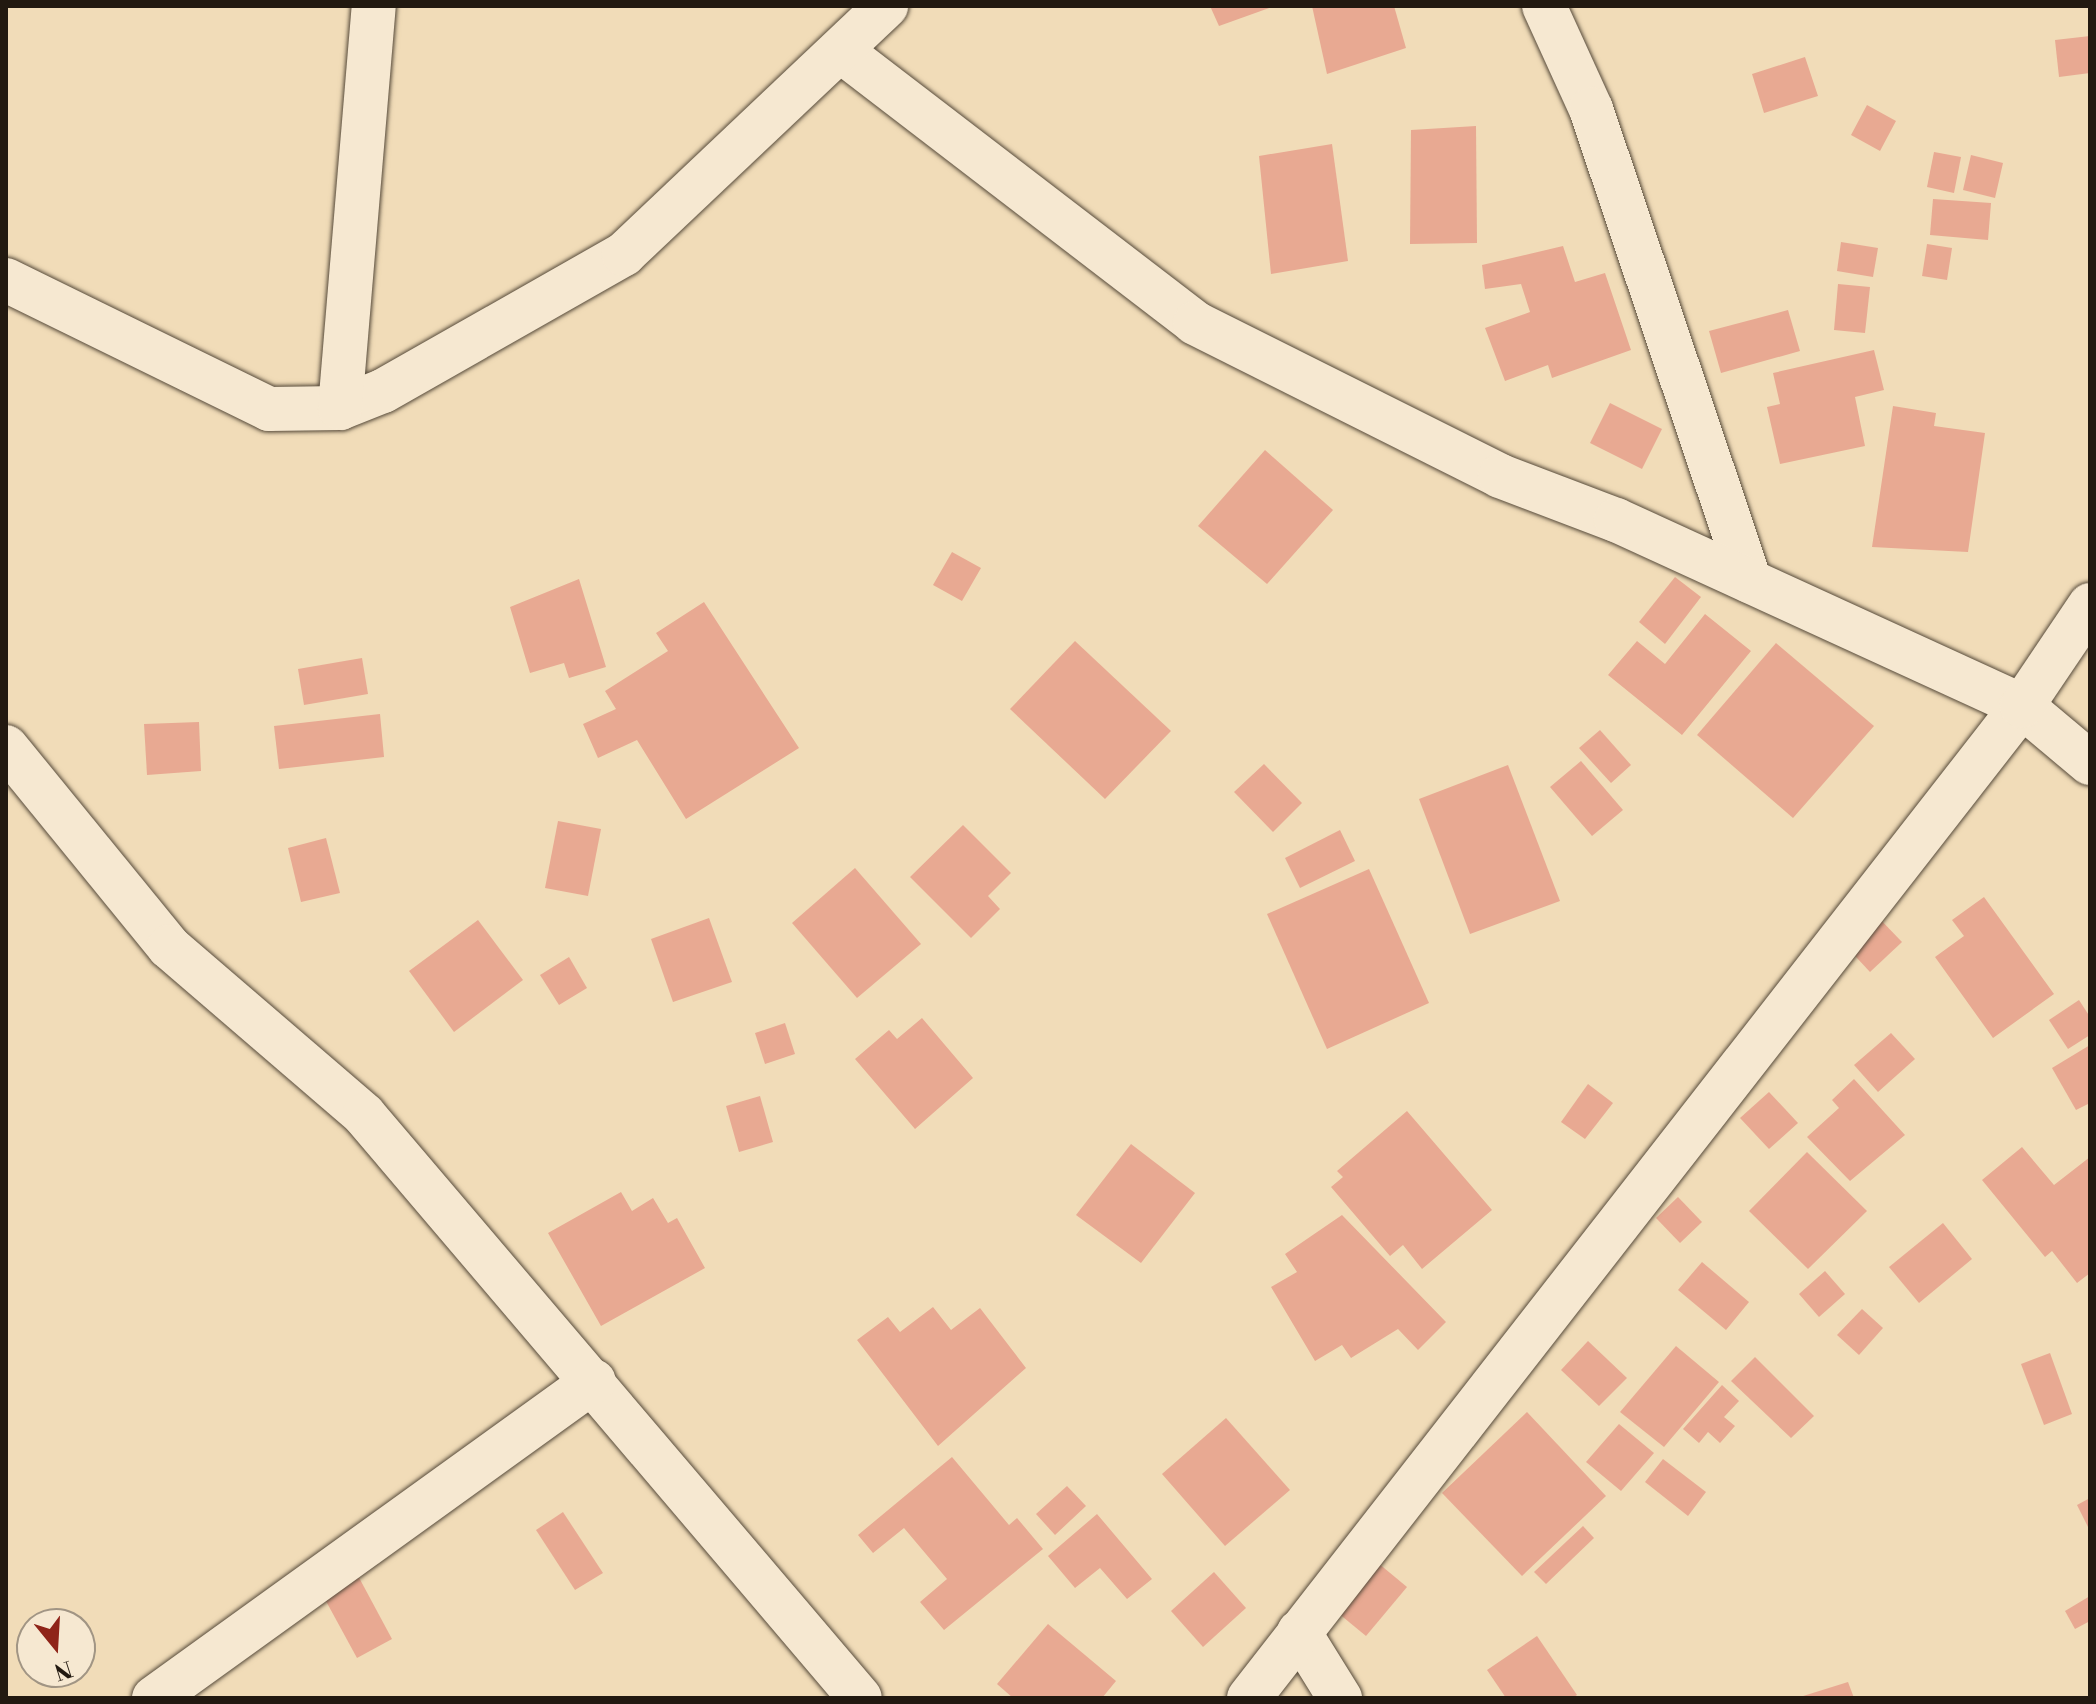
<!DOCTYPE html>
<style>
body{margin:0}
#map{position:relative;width:2096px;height:1704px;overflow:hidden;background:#f1dcb8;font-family:"Libre Bodoni",serif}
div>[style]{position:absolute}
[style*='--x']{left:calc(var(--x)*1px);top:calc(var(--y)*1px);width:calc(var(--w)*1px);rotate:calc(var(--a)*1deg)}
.building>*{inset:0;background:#e8a992}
.roads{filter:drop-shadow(0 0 2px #564a3a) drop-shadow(0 0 2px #564a3a)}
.minor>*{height:44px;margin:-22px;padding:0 22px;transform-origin:22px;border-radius:22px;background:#f6e8d1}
span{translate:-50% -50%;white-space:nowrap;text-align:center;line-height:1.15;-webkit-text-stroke:6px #f6e8d1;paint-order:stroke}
.frame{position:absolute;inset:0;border:8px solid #221910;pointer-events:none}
.north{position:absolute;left:16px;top:1608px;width:80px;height:80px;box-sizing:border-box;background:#f6e8d1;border:2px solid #a19584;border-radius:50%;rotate:162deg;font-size:22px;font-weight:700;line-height:32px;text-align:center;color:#221910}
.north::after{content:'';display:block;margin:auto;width:28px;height:36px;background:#8f2418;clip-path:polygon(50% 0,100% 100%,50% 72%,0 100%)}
</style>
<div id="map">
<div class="building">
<i style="clip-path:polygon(1210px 6px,1275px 6px,1219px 26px)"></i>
<i style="clip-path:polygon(1312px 6px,1394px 6px,1406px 48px,1327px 74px)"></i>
<i style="clip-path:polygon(2090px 36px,2090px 73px,2059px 77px,2055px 40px)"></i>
<i style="clip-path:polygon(1805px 57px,1818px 96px,1764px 113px,1752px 74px)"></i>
<i style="clip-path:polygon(1867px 105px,1896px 121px,1880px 151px,1851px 135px)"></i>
<i style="clip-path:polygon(1476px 126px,1477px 243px,1410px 244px,1411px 130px)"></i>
<i style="clip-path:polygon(1332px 144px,1348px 261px,1271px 274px,1259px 156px)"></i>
<i style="clip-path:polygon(1934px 152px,1961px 157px,1954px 193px,1927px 187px)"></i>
<i style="clip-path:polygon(1971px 155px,2003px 163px,1995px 198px,1963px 190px)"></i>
<i style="clip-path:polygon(1933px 199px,1991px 203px,1988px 240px,1930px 235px)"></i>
<i style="clip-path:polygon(1841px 242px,1878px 248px,1873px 277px,1837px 271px)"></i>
<i style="clip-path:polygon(1927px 244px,1952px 248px,1947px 280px,1922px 276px)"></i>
<i style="clip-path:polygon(1563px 246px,1575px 282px,1605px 273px,1631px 350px,1552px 378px,1548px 365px,1505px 381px,1485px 328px,1530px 312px,1521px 284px,1485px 289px,1482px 265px)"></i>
<i style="clip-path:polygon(1838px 284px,1870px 287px,1865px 333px,1834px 330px)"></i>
<i style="clip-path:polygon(1788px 310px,1800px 351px,1721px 373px,1709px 331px)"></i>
<i style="clip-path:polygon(1874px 350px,1884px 390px,1855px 397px,1865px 446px,1780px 464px,1767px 407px,1780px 404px,1773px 373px)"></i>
<i style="clip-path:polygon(1610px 403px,1662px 429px,1642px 469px,1590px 443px)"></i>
<i style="clip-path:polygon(1893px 406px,1936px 413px,1934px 426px,1985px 433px,1968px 552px,1872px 547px)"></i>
<i style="clip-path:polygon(1265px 450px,1333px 510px,1267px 584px,1198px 526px)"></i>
<i style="clip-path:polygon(952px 552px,981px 568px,962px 601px,933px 585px)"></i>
<i style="clip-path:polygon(1675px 577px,1701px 597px,1665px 644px,1639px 622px)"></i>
<i style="clip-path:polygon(579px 579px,606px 667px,569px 678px,564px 663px,530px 673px,510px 607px)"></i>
<i style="clip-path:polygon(704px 602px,799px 748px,686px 819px,637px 740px,598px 758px,583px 724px,616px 709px,605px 691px,668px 651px,656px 633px)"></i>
<i style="clip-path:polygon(1705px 614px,1751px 651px,1682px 735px,1608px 675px,1637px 641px,1665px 664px)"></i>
<i style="clip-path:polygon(1075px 641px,1171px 731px,1105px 799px,1010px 709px)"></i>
<i style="clip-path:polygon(1776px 643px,1874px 726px,1793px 818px,1697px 735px)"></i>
<i style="clip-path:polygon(362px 658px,368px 694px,304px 705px,298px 669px)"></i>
<i style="clip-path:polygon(380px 714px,384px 757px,279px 769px,274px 726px)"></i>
<i style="clip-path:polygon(199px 722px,201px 771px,147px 775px,144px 724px)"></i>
<i style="clip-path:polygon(1600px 730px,1631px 765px,1611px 783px,1579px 748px)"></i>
<i style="clip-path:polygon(1581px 761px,1623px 810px,1592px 836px,1550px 787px)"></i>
<i style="clip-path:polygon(1264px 764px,1302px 803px,1273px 832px,1234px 792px)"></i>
<i style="clip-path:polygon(1508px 765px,1560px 901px,1470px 934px,1419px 799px)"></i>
<i style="clip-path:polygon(558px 821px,601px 829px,588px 896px,545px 888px)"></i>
<i style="clip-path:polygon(963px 825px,1011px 873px,988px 896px,1000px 909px,971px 938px,910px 877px)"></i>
<i style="clip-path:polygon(1340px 830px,1355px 861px,1300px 888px,1285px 858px)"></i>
<i style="clip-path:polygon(326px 838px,340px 893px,301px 902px,288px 848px)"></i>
<i style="clip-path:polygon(855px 868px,921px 944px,857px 998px,792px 923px)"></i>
<i style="clip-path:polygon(1369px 869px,1429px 1003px,1327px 1049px,1267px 914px)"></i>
<i style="clip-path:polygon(1984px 897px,2054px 994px,1993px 1038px,1935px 957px,1964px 936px,1952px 920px)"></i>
<i style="clip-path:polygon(1875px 914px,1902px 942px,1870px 972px,1843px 943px)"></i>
<i style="clip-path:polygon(709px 918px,732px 982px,673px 1002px,651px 939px)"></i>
<i style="clip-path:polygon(478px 920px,523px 980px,454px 1032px,409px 971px)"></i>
<i style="clip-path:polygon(569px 957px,587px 988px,559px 1005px,540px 975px)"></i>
<i style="clip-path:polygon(2079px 1000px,2090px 1017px,2090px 1035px,2068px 1049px,2049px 1020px)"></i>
<i style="clip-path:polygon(922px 1018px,973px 1078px,915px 1129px,855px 1059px,889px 1030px,897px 1039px)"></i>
<i style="clip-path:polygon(785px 1023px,795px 1054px,765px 1064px,755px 1033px)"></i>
<i style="clip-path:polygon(1891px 1033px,1915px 1059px,1878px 1092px,1854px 1065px)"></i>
<i style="clip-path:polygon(2090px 1045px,2090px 1103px,2076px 1110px,2052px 1068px)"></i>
<i style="clip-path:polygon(1854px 1079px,1905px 1135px,1850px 1181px,1807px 1137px,1839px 1108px,1832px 1100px)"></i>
<i style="clip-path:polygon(1588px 1084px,1613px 1103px,1585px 1139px,1561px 1122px)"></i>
<i style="clip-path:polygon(1769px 1092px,1798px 1123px,1769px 1149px,1740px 1118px)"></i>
<i style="clip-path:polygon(760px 1096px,773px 1142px,739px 1152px,726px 1106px)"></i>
<i style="clip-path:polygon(1407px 1111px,1492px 1210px,1422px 1269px,1403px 1245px,1390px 1256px,1331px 1187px,1343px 1177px,1337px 1171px)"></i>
<i style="clip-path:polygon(1131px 1144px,1195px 1193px,1141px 1263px,1076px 1215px)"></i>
<i style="clip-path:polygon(2022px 1147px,2054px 1185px,2090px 1157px,2090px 1273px,2077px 1283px,2052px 1251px,2045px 1257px,1982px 1180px)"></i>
<i style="clip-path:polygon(1807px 1152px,1867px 1211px,1808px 1269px,1749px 1211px)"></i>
<i style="clip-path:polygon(621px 1192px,632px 1211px,653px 1198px,668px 1223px,677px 1218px,705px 1268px,601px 1326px,548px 1233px)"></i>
<i style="clip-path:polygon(1678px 1197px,1702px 1222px,1680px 1243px,1656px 1218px)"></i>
<i style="clip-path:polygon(1342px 1215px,1446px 1322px,1418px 1350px,1398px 1329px,1351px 1358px,1342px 1345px,1315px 1361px,1271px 1287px,1297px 1272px,1285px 1254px)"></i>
<i style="clip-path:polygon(1943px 1223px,1972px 1259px,1919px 1303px,1889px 1267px)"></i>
<i style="clip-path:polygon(1702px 1262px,1749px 1302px,1726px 1330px,1678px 1290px)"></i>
<i style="clip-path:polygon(1825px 1271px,1845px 1294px,1819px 1317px,1799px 1294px)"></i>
<i style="clip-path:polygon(933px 1307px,951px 1330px,980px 1308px,1026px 1368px,938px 1446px,857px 1340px,888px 1317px,900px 1332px)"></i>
<i style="clip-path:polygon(1862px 1309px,1883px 1328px,1859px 1355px,1837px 1335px)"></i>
<i style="clip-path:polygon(1588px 1341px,1627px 1378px,1599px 1406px,1561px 1370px)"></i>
<i style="clip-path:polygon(1676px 1346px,1719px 1382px,1664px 1447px,1620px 1412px)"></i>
<i style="clip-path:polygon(2050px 1353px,2072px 1414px,2044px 1425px,2021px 1364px)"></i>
<i style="clip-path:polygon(1755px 1357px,1814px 1416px,1791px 1438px,1731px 1381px)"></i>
<i style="clip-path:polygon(1722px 1385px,1739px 1401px,1724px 1417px,1735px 1426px,1720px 1443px,1708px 1432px,1699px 1443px,1683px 1429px)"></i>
<i style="clip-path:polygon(1527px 1412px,1606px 1496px,1522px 1576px,1442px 1493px)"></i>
<i style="clip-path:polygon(1226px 1418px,1290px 1490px,1225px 1546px,1162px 1474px)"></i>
<i style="clip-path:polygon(1619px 1424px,1654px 1453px,1621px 1491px,1586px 1462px)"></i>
<i style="clip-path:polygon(952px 1457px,1009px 1525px,1017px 1518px,1043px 1549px,944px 1630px,920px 1602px,947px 1579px,904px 1528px,873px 1553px,858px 1535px)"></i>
<i style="clip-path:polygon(1663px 1459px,1706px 1492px,1688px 1516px,1645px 1482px)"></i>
<i style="clip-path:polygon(1067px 1486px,1086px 1506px,1055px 1535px,1036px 1514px)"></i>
<i style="clip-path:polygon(2090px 1498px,2090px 1531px,2077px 1505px)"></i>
<i style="clip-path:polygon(563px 1512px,603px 1573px,575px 1590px,536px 1530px)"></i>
<i style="clip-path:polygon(1097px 1514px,1152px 1579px,1127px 1599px,1100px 1568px,1075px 1588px,1048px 1556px)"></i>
<i style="clip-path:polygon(1583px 1526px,1594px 1538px,1546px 1584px,1534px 1572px)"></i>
<i style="clip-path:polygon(1372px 1558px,1407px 1587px,1366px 1636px,1332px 1608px)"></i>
<i style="clip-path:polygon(356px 1572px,392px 1639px,357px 1658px,321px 1592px)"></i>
<i style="clip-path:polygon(1214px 1572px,1246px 1608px,1203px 1647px,1171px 1611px)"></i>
<i style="clip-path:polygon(2090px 1596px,2090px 1621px,2075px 1629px,2065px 1611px)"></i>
<i style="clip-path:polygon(1048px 1624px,1116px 1681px,1102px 1698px,1013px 1698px,997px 1684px)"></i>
<i style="clip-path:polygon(1537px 1636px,1577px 1695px,1572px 1698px,1506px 1698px,1487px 1670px)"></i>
<i style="clip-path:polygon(1848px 1682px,1854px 1698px,1800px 1698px,1800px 1697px)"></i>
</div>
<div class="roads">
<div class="minor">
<i style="--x:1544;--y:6;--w:113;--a:65.5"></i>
<i style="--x:1591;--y:109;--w:498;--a:71.4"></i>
<i style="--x:841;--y:51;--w:446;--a:37.5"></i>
<i style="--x:1195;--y:323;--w:341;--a:26.6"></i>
<i style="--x:1500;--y:476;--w:124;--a:20.8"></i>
<i style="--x:1616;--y:520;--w:447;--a:24.6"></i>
<i style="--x:2022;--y:706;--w:89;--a:40"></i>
<i style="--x:6;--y:280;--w:293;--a:26.1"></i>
<i style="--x:269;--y:409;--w:71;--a:-0.8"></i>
<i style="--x:340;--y:408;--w:46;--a:-21.6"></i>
<i style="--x:383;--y:391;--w:277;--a:-29.6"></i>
<i style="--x:624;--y:254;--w:361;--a:-43.4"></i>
<i style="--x:340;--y:408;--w:403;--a:-85.2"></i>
<i style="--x:6;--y:747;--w:258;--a:50.8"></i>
<i style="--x:169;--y:947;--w:257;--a:40.7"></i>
<i style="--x:364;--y:1115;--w:765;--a:49.61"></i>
<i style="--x:1299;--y:1632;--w:78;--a:58.2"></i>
<i style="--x:154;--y:1698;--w:542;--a:-35.77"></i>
<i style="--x:1249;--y:1698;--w:1258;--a:-52.07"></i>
<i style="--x:2022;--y:706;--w:122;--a:-56"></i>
</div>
</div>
<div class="frame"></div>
<div class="north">N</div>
</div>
